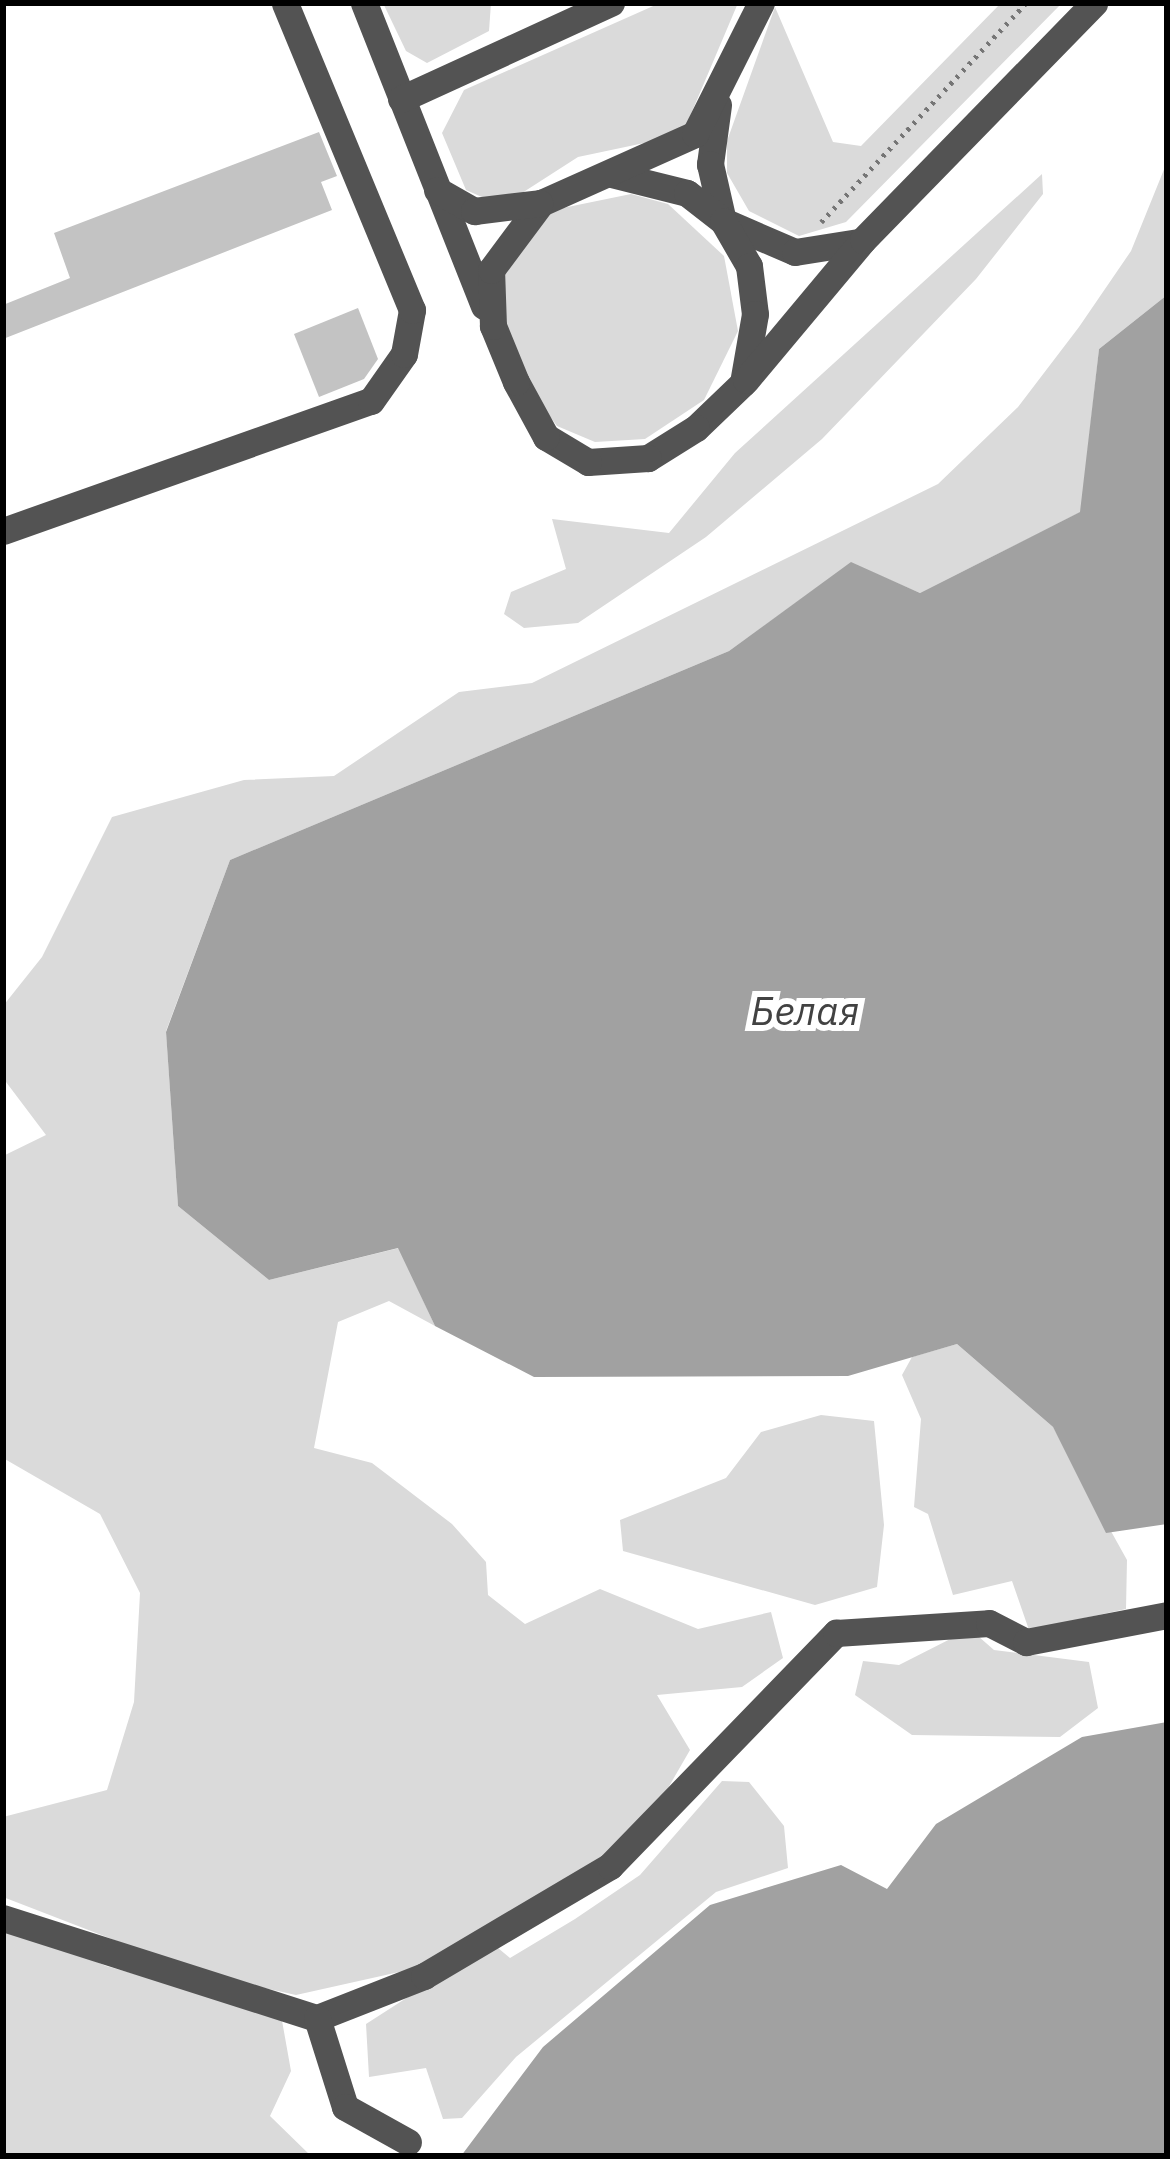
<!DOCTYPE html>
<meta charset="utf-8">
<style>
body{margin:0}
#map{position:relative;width:1170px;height:2159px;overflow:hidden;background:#fff;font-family:"IBM Plex Sans",sans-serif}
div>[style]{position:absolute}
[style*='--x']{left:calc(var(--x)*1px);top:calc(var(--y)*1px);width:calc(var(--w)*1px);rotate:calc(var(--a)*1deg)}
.green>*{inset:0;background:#dadada}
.water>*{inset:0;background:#a1a1a1}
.building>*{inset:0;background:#c3c3c3}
.path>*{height:4.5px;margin-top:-2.25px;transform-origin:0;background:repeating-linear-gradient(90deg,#757575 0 3px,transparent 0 9px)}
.minor>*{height:27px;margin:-13.5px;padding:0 13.5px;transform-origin:13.5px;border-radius:13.5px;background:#535353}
span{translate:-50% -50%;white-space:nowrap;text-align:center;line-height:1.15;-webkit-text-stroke:12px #fff;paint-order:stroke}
.water-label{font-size:39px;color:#424242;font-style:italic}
.frame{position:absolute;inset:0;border:6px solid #000;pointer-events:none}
</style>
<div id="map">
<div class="green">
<i style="clip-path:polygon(383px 3px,491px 3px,489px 31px,427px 63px,406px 51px)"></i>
<i style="clip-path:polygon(660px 3px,738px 3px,682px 135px,578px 157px,522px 193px,491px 201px,466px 190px,442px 133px,464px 90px)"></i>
<i style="clip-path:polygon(1001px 3px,1062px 3px,846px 222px,799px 236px,749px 211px,727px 173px,727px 141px,775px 7px,833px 142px,861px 146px)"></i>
<i style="clip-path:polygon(1167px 162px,1167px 295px,1099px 349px,1081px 512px,920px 593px,851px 563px,729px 651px,230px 860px,166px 1031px,178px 1206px,269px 1280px,399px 1248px,435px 1326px,389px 1301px,338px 1322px,314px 1448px,372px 1463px,452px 1524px,486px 1562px,488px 1595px,525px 1624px,600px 1589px,698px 1629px,771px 1612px,783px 1658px,742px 1687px,657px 1695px,690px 1750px,649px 1821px,565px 1886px,426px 1966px,296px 1995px,205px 1975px,3px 1897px,3px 1817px,107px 1790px,134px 1702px,140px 1593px,100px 1514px,3px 1458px,3px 1156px,46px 1135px,3px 1078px,3px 1006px,42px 957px,112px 817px,244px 780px,334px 776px,459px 692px,532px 683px,938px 484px,1018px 407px,1079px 327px,1131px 251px)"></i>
<i style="clip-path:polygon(1042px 174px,1043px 194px,976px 279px,822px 439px,706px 537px,578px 623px,524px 628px,504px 614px,511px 592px,566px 569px,552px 519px,669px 533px,735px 453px)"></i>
<i style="clip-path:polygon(631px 194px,668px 204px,724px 256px,738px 331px,704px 400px,645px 439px,595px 442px,557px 426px,531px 391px,503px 317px,502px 274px,553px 210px)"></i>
<i style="clip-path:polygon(957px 1344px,1053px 1427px,1127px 1560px,1126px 1609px,1029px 1630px,1012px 1581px,953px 1595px,928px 1514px,914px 1507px,921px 1419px,902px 1375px,912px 1357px)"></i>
<i style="clip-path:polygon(821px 1415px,874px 1421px,884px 1525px,877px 1587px,815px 1605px,623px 1551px,620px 1520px,726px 1478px,761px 1432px)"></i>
<i style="clip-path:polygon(970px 1629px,994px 1650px,1089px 1662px,1098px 1708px,1060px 1737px,912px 1735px,855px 1695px,863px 1661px,899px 1665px)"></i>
<i style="clip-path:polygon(722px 1781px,749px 1782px,784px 1826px,788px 1868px,716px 1892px,516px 2057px,462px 2118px,443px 2119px,426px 2068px,369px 2077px,366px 2024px,492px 1943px,510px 1958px,575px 1919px,640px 1875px)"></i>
<i style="clip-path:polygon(3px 1921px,106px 1966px,281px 2015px,291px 2071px,270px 2116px,311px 2156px,3px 2156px)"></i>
</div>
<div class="water">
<i style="clip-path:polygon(1167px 295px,1167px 1524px,1106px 1533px,1053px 1427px,957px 1344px,848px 1376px,534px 1377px,435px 1326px,398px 1248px,269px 1280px,178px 1206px,166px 1032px,230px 860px,729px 651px,851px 562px,920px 593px,1080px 512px,1099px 349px)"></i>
<i style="clip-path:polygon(1167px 1722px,1167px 2156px,461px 2156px,543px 2047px,710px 1905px,841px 1865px,887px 1889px,936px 1824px,1082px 1737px)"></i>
</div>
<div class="building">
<i style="clip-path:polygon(319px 132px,337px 176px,321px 182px,332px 210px,3px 339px,3px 305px,70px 278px,54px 233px)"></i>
<i style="clip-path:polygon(358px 308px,378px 359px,364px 379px,319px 397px,294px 334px)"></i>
</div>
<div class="path">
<i style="--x:821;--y:222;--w:300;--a:-46.9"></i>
</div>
<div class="minor">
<i style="--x:364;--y:3;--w:326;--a:68.4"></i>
<i style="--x:401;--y:99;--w:231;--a:-24.6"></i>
<i style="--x:718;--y:105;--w:60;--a:97.7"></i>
<i style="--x:710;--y:164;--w:58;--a:77.2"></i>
<i style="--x:723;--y:221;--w:78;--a:23.3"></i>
<i style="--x:795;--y:252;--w:64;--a:-9"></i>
<i style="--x:611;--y:174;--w:78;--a:14"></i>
<i style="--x:687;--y:193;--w:46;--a:37.9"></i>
<i style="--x:723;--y:221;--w:52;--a:60"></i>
<i style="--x:749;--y:266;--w:48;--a:82.9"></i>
<i style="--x:755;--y:314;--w:70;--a:99.9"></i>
<i style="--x:743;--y:383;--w:65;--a:136.2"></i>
<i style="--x:696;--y:428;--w:57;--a:148"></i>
<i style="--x:648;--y:458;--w:60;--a:176.2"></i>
<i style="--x:588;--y:462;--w:49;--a:-149.2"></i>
<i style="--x:546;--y:437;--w:63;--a:-118.6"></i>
<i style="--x:516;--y:382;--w:61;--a:-112.3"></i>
<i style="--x:493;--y:326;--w:56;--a:-92"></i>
<i style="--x:491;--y:270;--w:84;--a:-53.3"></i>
<i style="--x:541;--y:203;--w:169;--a:-24.1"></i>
<i style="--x:695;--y:134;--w:147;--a:-63.3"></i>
<i style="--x:437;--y:190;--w:43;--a:29.6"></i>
<i style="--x:474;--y:211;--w:66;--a:-6.9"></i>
<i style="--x:746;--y:380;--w:182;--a:-50.1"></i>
<i style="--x:863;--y:240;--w:331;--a:-45.7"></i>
<i style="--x:3;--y:531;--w:390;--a:-19.5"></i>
<i style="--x:371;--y:401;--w:57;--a:-54.9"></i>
<i style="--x:404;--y:354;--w:45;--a:-79.7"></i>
<i style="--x:412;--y:310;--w:332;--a:-112.5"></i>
<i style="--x:3;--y:1918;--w:330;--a:17.7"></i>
<i style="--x:317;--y:2018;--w:115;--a:-21.4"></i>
<i style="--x:424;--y:1976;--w:216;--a:-30.6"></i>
<i style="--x:610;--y:1866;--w:325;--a:-45.9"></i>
<i style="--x:836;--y:1633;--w:153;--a:-3.7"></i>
<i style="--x:989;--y:1623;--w:42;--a:27.2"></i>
<i style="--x:1026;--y:1642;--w:144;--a:-10.8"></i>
<i style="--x:317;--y:2018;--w:93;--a:72.5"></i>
<i style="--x:345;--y:2107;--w:72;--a:29.1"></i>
</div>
<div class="water-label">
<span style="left:805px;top:1011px">Белая</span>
</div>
<div class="frame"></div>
</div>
